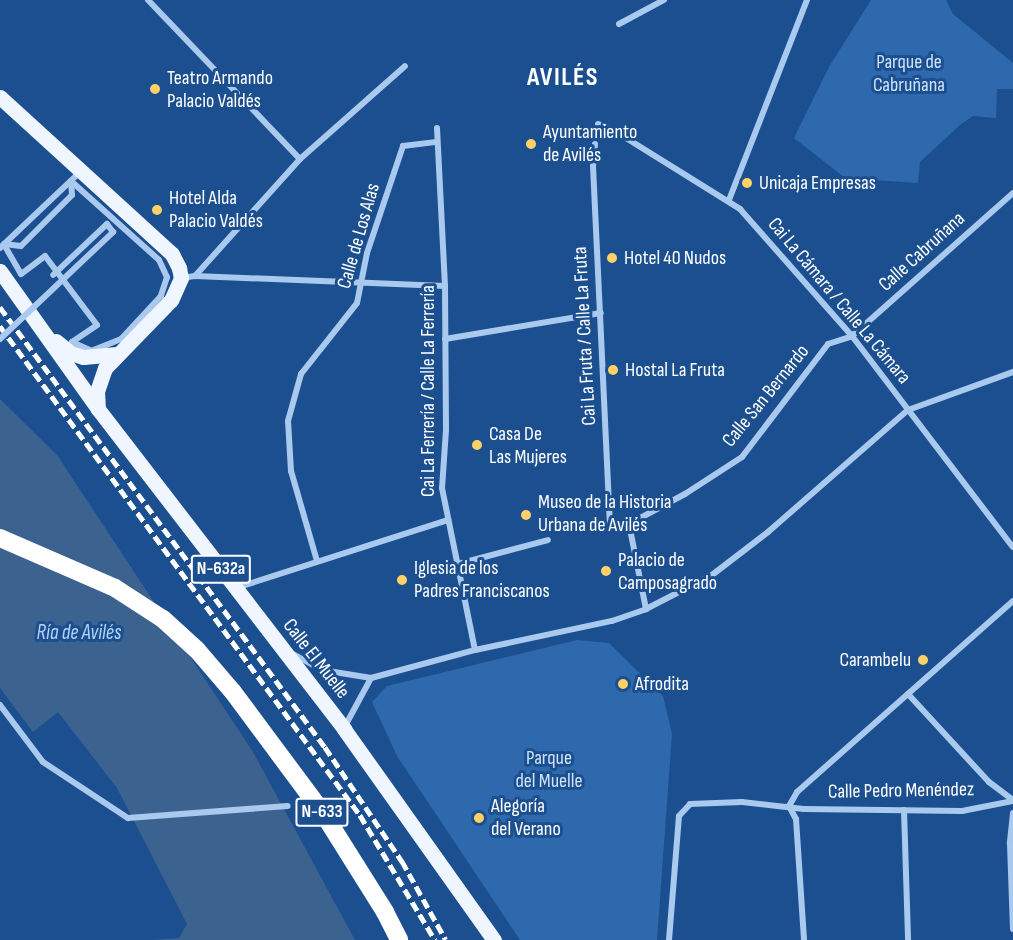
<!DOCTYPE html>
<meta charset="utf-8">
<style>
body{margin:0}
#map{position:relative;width:1013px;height:940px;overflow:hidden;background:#1b4f8f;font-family:"Sofia Sans Condensed",sans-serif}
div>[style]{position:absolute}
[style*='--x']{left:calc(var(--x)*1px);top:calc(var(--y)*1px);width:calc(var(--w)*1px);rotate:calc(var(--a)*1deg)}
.green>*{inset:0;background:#2e69ad}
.water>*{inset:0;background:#3c6290}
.street>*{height:6px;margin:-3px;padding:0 3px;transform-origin:3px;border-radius:3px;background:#a9c9ee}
.primary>*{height:15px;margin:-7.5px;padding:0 7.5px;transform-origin:7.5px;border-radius:7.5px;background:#f0f6ff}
.highway>*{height:18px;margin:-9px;padding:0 9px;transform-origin:9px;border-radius:9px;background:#fff}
.rail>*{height:4.5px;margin-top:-2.25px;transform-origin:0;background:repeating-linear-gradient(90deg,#fff 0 10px,transparent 0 14.5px)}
.street-bridge>*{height:6px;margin:-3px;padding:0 3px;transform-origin:3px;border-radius:3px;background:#a9c9ee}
.dots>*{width:16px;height:16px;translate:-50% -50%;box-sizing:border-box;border:3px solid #1b4f8f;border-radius:50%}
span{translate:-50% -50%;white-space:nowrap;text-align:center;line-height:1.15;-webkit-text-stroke:6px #1b4f8f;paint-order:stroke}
.shield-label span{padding:2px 4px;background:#1b4f8f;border:2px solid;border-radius:4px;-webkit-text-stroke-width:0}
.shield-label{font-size:18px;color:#fff;font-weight:700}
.park-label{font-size:20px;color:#cfe3fa}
.poi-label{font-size:20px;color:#fff}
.left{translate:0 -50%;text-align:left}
.right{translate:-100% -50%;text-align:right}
.street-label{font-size:20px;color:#fff}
.water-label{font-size:21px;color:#b5d3f5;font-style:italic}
.district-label{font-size:26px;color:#fff;font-weight:700;letter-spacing:1.5px}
</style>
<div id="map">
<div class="green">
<i style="clip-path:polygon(871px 0,946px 0,953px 14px,1013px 63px,1013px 89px,997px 89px,996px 118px,973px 116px,960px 125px,920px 162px,918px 183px,857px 179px,849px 181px,794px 138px,829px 67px)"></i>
<i style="clip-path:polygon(577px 640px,609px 643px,663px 696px,672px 734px,657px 940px,520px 940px,397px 756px,372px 702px,387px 686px)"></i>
</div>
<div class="water">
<i style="clip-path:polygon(0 399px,57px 455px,253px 752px,355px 940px,153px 940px,179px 938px,187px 924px,117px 788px,58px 712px,33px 732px,0 688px)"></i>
</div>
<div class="street">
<i style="--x:148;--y:0;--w:220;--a:46.3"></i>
<i style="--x:619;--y:24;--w:51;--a:-28.1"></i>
<i style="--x:598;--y:124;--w:22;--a:24"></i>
<i style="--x:618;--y:133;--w:144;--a:31.9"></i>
<i style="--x:740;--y:209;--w:169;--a:48.6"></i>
<i style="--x:852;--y:336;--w:265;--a:52.7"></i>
<i style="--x:437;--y:128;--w:158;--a:87.1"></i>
<i style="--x:445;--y:286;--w:144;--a:89.6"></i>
<i style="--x:446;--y:430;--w:58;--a:93.9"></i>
<i style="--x:442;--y:488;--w:165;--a:78.5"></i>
<i style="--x:595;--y:144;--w:22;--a:95"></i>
<i style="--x:593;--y:166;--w:360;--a:87.3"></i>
<i style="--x:610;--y:526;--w:19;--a:-6"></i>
<i style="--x:629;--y:524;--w:64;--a:-28.2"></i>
<i style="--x:685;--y:494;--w:68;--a:-33"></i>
<i style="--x:742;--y:457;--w:142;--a:-52.7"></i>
<i style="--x:828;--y:344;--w:25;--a:-18"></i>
<i style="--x:852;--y:336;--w:215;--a:-41.6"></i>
<i style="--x:71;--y:181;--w:118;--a:41.9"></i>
<i style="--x:159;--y:260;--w:19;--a:65"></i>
<i style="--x:167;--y:277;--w:20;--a:108"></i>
<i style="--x:161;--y:296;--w:59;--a:132.9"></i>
<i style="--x:121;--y:339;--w:31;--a:158"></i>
<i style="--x:92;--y:351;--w:22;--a:-156"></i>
<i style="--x:72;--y:342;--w:30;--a:-34"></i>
<i style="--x:97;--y:325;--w:86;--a:-127"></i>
<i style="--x:45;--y:256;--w:30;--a:143"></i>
<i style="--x:21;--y:274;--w:34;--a:-120"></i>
<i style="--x:4;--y:244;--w:17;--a:7"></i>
<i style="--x:21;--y:246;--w:72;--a:-45"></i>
<i style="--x:72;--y:195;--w:14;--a:-94"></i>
<i style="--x:729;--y:200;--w:215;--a:-68.7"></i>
<i style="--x:0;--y:248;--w:112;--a:-43.5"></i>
<i style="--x:195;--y:276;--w:250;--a:2.3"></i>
<i style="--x:181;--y:278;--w:14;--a:-8"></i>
<i style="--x:195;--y:276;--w:157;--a:-48.1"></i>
<i style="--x:300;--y:159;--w:140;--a:-41.5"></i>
<i style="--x:445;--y:339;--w:158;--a:-9.5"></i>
<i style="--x:629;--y:524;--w:87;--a:78.7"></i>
<i style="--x:317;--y:561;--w:94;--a:-106.1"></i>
<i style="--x:291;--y:471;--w:50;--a:-93.4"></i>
<i style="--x:288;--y:421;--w:49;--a:-74.5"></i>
<i style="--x:301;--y:374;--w:90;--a:-51.7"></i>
<i style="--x:357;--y:303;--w:51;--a:-78.7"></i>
<i style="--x:367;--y:253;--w:113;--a:-71.4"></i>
<i style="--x:403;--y:146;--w:34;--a:-7"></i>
<i style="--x:458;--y:564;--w:93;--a:-14.9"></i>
<i style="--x:236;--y:588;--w:223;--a:-17.8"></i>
<i style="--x:293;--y:654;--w:33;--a:29"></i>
<i style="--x:322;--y:670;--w:50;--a:9.3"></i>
<i style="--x:371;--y:678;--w:108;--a:-15.1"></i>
<i style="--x:475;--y:650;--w:140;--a:-12"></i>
<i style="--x:612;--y:621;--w:36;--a:-19"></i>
<i style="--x:646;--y:609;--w:74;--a:-27.3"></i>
<i style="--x:712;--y:575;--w:71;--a:-37.5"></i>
<i style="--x:768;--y:532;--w:186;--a:-41.1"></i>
<i style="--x:908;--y:410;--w:112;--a:-19.9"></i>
<i style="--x:908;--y:694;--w:120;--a:47.4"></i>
<i style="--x:989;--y:782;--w:30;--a:37"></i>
<i style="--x:0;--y:705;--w:71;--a:53"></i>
<i style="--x:43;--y:762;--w:102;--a:33.4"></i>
<i style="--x:128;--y:818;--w:160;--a:-4.3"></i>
<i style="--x:344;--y:728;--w:57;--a:-61.6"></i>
<i style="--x:789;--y:806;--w:16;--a:-60"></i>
<i style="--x:797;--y:792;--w:288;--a:-41.5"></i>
<i style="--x:789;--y:806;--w:15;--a:62"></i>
<i style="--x:796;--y:819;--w:121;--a:86.2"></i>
<i style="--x:904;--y:810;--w:130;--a:88.2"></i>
<i style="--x:1013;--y:813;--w:31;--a:96"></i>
<i style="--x:1010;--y:844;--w:85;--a:88"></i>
<i style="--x:669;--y:940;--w:124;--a:-85.4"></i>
<i style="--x:679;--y:816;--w:16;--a:-47"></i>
<i style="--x:690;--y:804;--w:52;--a:-2.2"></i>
<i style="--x:742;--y:802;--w:62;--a:6.4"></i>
<i style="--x:804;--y:809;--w:158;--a:0.7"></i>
<i style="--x:962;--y:811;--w:52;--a:-11.1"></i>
</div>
<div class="primary">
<i style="--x:0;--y:97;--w:233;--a:42.4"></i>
<i style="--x:172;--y:254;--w:16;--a:63"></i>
<i style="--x:179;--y:268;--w:10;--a:79"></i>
<i style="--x:181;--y:278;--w:24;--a:114"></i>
<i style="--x:171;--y:300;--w:95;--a:134.1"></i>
<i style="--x:105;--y:368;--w:24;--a:109"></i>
<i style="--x:97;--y:391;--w:18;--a:87"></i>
<i style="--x:0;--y:271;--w:169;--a:54.6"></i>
<i style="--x:98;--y:409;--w:404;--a:52.4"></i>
<i style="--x:344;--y:729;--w:259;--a:54.6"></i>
<i style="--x:56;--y:341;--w:19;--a:39"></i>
<i style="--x:71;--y:353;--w:13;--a:18"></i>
<i style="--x:83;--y:357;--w:34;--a:-5"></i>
</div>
<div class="highway">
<i style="--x:0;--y:538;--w:125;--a:23.5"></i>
<i style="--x:115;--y:588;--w:57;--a:32.9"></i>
<i style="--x:163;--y:619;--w:46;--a:42.4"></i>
<i style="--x:197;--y:650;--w:55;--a:49.4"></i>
<i style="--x:233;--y:692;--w:151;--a:53.4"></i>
<i style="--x:323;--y:813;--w:117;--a:57.9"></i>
<i style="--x:385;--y:912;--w:31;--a:63"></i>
</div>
<div class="rail">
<i style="--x:0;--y:307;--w:547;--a:53.55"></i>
<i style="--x:325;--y:747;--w:138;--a:56"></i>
<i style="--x:402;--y:861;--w:90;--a:60.9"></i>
<i style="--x:0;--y:326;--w:607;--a:53.64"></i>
<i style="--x:360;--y:815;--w:146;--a:59"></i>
</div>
<div class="street-bridge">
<i style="--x:0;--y:339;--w:156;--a:-43.4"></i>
<i style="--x:113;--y:232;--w:10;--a:-127"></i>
<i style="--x:107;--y:224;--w:74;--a:136.6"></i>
</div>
<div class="dots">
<i style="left:155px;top:89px;background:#ffd166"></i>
<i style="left:531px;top:144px;background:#ffd166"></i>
<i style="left:747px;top:183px;background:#ffd166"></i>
<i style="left:157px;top:210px;background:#ffd166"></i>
<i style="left:612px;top:258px;background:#ffd166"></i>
<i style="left:613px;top:370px;background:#ffd166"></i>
<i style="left:477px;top:445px;background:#ffd166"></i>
<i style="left:526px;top:515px;background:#ffd166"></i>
<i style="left:606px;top:571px;background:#ffd166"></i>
<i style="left:402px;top:580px;background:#ffd166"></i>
<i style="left:923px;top:660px;background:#ffd166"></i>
<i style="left:623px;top:684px;background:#ffd166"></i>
<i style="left:479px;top:818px;background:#ffd166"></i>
</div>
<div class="shield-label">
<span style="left:221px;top:569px">N-632a</span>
<span style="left:322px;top:812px">N-633</span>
</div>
<div class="park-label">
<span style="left:909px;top:74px">Parque de<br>Cabruñana</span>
<span style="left:549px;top:770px">Parque<br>del Muelle</span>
</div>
<div class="poi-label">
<span class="left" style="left:167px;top:90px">Teatro Armando<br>Palacio Valdés</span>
<span class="left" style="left:543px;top:144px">Ayuntamiento<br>de Avilés</span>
<span class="left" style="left:759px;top:183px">Unicaja Empresas</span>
<span class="left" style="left:169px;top:210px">Hotel Alda<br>Palacio Valdés</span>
<span class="left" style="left:624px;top:258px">Hotel 40 Nudos</span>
<span class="left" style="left:625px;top:370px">Hostal La Fruta</span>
<span class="left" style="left:489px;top:446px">Casa De<br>Las Mujeres</span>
<span class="left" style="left:538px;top:514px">Museo de la Historia<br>Urbana de Avilés</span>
<span class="left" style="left:618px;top:572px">Palacio de<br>Camposagrado</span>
<span class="left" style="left:414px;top:580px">Iglesia de los<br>Padres Franciscanos</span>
<span class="right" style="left:911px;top:660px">Carambelu</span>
<span class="left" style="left:635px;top:684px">Afrodita</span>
<span class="left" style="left:491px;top:818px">Alegoría<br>del Verano</span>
</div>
<div class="street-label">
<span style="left:359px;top:236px;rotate:-74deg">Calle de Los Alas</span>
<span style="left:922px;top:252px;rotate:-42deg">Calle Cabruñana</span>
<span style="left:839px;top:301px;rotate:50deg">Cai La Cámara / Calle La Cámara</span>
<span style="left:585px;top:336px;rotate:-93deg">Cai La Fruta / Calle La Fruta</span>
<span style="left:428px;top:391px;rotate:-90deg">Cai La Ferrería / Calle La Ferrería</span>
<span style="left:766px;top:396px;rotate:-51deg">Calle San Bernardo</span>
<span style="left:316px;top:659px;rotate:52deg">Calle El Muelle</span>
<span style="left:901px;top:791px;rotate:-1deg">Calle Pedro Menéndez</span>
</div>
<div class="water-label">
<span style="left:79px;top:633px">Ría de Avilés</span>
</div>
<div class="district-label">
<span style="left:563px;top:78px">AVILÉS</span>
</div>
</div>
